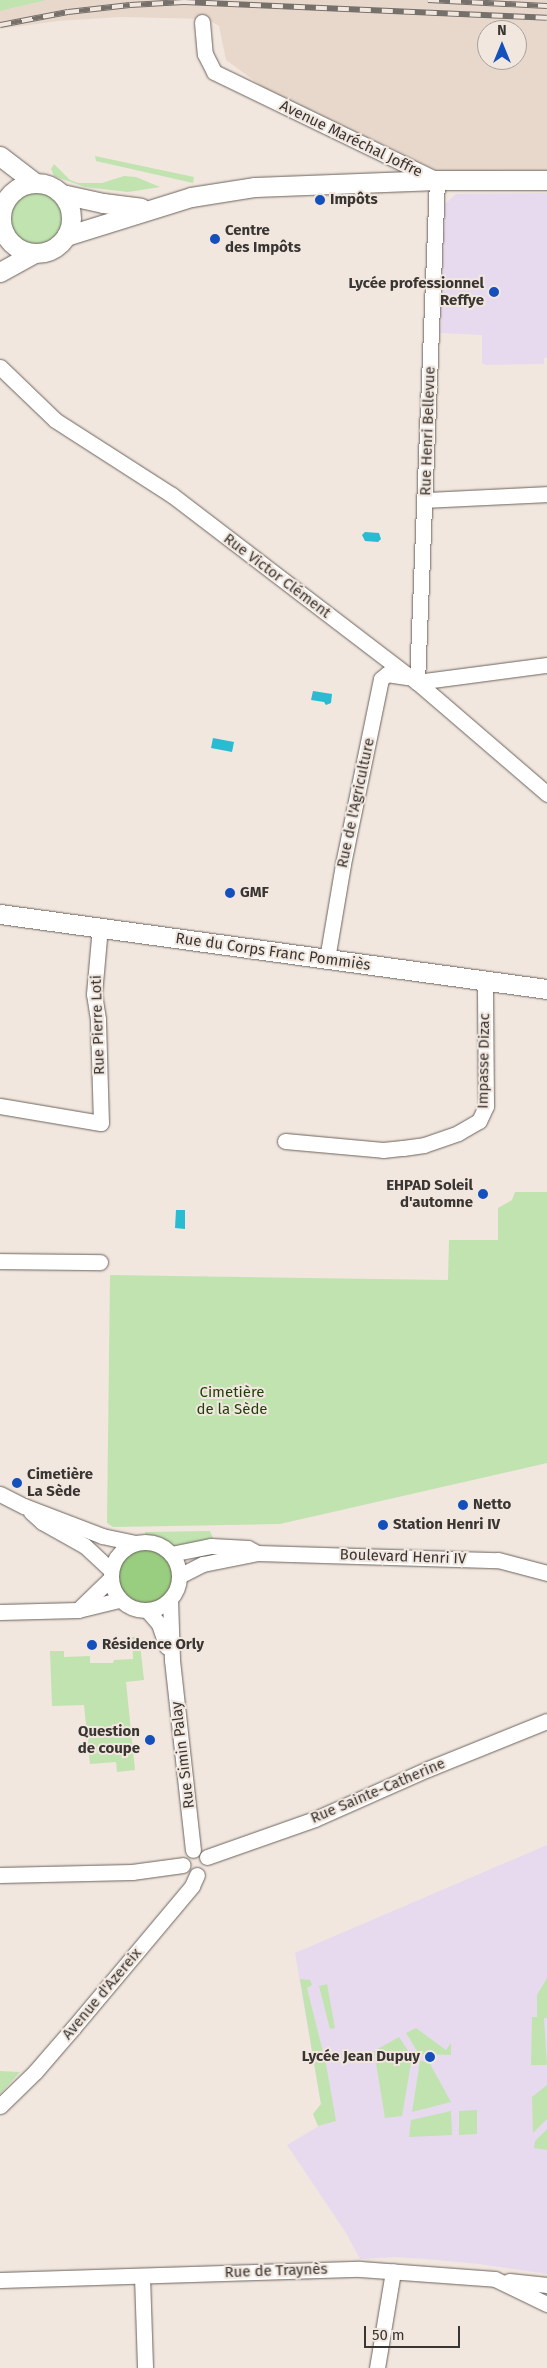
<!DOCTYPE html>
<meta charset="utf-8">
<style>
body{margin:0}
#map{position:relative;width:547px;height:2368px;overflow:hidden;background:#f1e7df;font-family:"Fira Sans",sans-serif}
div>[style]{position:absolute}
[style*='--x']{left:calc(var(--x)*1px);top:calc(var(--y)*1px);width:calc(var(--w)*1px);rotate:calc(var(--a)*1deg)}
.built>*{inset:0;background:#e8d8cc}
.education>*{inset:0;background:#e7daee}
.green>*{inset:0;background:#c0e3b0}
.round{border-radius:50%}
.forest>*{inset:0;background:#99cd80}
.water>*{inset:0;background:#29bbd2}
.roads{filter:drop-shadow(0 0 1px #6c635c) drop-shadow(0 0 1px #6c635c)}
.minor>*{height:15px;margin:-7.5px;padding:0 7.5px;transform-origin:7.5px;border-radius:7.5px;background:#fff}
.minor>.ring{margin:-7.5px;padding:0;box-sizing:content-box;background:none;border:15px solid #fff;border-radius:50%}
.major>*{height:19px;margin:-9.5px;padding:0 9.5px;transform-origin:9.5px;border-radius:9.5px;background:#fff}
.major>.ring{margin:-9.5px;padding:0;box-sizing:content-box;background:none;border:19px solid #fff;border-radius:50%}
.rail>*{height:5.5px;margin-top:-2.75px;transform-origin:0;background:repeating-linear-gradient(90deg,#f1e7df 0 11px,#76706b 0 22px);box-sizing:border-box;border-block:1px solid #76706b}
.dots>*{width:14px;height:14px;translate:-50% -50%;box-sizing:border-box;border:2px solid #f1e7df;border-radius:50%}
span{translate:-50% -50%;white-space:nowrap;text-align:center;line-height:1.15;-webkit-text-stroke:4px #f1e7df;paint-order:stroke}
.street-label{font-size:15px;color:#393532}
.poi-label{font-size:15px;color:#393532;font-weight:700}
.left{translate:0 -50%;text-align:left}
.right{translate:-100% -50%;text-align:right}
.park-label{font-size:15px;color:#1d3e07}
.north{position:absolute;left:477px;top:20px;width:50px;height:50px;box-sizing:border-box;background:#f1e7df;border:1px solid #a7a09a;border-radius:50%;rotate:0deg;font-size:14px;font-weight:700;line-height:20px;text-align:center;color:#393532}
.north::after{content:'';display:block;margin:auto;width:18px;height:22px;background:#144fbb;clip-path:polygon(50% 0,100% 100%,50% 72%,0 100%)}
.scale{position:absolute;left:364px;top:2326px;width:96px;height:22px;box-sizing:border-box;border:2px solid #393532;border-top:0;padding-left:6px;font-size:15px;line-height:18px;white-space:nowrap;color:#393532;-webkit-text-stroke:4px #f1e7df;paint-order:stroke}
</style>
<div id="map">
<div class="built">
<i style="clip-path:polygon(evenodd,47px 0,547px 0,547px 170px,439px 171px,263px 87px,226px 60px,219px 26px,207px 19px,120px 17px,58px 21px,0 29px,0 11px,47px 0,487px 30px,517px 30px,517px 60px,487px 60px,487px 30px)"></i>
</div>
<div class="education">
<i style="clip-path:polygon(547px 193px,547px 358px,544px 358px,544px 364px,486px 365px,482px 363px,482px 335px,440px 333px,445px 204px,456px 194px)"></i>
<i style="clip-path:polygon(547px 1845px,547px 2274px,479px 2264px,426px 2259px,395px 2257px,360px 2259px,346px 2233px,287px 2145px,324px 2123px,295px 1953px)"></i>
</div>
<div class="green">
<i style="clip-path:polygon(0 0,47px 0,0 11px)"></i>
<i style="clip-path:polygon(95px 156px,194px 177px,193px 183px,96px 161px)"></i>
<i style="clip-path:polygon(54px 164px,70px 180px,78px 183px,102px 183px,124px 176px,136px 177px,160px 187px,128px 192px,85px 187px,54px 176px,51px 169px)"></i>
<i class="round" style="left:9px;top:190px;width:56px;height:56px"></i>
<i style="clip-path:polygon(515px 1192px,547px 1192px,547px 1463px,280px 1524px,113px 1527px,107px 1523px,110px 1275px,448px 1280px,449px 1240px,498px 1240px,498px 1208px,512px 1200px)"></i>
<i style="clip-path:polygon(210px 1531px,213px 1538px,174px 1546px,162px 1538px,145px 1535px,145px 1532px)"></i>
<i style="clip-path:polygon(139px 1636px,144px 1680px,126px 1682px,135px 1770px,117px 1772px,116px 1762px,90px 1764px,84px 1705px,52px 1706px,50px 1651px,64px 1651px,64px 1657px,90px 1656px,90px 1663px,113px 1663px,114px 1660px,133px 1659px,132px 1637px)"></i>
<i style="clip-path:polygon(547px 1978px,547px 2018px,544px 2018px,547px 2065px,531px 2065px,532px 2017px,537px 2017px,537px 1995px)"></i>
<i style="clip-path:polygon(300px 1979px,310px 1980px,312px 1985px,307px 1988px,326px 2064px,336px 2121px,318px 2126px,313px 2114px,321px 2104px)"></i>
<i style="clip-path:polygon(327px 1984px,335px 2028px,330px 2029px,319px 1986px)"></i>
<i style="clip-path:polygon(416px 2028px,446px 2050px,451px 2043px,451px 2055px,419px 2054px,406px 2033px)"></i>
<i style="clip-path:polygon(399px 2037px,412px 2057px,402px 2116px,385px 2118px,374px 2051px)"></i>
<i style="clip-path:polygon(420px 2061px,429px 2062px,451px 2102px,412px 2112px)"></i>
<i style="clip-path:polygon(0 2071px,20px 2072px,0 2094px)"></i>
<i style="clip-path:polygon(547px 2085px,547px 2119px,533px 2133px,532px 2097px)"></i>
<i style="clip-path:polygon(477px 2110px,477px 2134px,459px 2135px,459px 2111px)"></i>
<i style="clip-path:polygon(451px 2111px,452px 2135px,409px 2137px,411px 2120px)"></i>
<i style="clip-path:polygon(547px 2129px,547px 2150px,534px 2148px,535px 2141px)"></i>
</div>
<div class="forest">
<i class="round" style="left:118px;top:1549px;width:56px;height:56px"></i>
</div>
<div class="water">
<i style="clip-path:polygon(365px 532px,379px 533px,381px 539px,378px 542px,365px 541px,362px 535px)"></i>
<i style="clip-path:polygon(313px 691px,332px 694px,331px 703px,326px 705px,324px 702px,311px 700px)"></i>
<i style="clip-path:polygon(213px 738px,234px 742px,232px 752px,211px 748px)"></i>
<i style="clip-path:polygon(176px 1210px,185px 1210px,185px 1229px,175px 1228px)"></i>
</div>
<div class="roads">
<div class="minor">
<i style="--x:202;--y:22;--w:32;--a:85"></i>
<i style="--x:205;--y:54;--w:20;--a:63"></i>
<i style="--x:214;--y:72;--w:248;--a:25.8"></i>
<i style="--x:437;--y:180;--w:502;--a:92.28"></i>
<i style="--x:0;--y:367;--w:76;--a:43.9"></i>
<i style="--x:55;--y:420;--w:139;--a:32.7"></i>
<i style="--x:172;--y:495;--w:308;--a:37.4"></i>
<i style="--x:417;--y:682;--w:172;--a:40.7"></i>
<i style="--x:425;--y:500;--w:122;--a:-2.8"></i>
<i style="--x:417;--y:682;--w:131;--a:-7.5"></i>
<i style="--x:327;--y:959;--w:96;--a:-80.4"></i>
<i style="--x:343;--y:864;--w:189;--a:-78.4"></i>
<i style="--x:381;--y:679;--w:8;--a:-40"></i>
<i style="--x:387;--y:674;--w:20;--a:9"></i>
<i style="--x:0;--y:1106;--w:102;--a:9.6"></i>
<i style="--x:101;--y:1123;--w:104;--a:-91.7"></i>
<i style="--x:98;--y:1019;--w:25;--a:-99"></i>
<i style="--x:94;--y:994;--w:67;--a:-84.9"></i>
<i style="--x:285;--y:1141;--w:98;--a:5.2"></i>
<i style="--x:383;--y:1150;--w:20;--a:-6"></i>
<i style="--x:403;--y:1148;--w:21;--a:-8"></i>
<i style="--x:424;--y:1145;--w:36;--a:-19"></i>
<i style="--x:458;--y:1133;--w:24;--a:-30"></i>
<i style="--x:479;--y:1121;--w:17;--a:-65"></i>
<i style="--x:486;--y:1106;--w:127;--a:-90.5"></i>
<i style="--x:0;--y:1261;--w:100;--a:0.6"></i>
<i style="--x:0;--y:1494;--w:27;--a:27"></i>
<i style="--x:24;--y:1506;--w:84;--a:21"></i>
<i style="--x:102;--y:1536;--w:33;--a:12"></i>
<i style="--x:31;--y:1512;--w:15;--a:42"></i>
<i style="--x:42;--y:1522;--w:49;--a:29.2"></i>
<i style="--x:85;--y:1546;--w:35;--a:43"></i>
<i class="ring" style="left:111px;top:1542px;width:53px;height:53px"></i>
<i style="--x:171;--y:1554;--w:41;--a:-11.3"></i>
<i style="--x:211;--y:1546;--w:37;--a:3"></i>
<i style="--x:248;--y:1548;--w:10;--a:29"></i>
<i style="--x:179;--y:1576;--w:27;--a:-27"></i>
<i style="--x:203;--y:1564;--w:55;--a:-11.5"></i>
<i style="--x:257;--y:1553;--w:241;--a:1.7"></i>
<i style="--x:498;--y:1560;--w:51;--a:14.9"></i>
<i style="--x:170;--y:1599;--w:61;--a:88.1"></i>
<i style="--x:172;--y:1660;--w:191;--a:83.7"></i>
<i style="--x:78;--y:1610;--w:45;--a:-44.1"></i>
<i style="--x:147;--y:1610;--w:18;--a:49"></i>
<i style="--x:159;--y:1624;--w:24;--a:71"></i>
<i style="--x:0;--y:1612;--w:78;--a:-1.5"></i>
<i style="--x:78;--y:1610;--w:42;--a:-13.7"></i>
<i style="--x:207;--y:1857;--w:114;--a:-19.4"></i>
<i style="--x:315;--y:1819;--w:124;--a:-23.9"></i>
<i style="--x:428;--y:1769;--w:128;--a:-22"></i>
<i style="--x:0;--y:1875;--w:132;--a:-1.3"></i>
<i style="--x:132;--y:1872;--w:51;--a:-7.8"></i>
<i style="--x:0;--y:2106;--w:49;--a:-44.2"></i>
<i style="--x:35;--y:2072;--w:58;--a:-49.2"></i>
<i style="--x:73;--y:2028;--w:185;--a:-50"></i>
<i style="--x:192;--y:1886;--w:12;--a:-66"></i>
<i style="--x:142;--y:2276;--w:92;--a:88.1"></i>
<i style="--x:0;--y:2280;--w:360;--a:-1.8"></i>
<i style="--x:360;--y:2269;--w:135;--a:4.2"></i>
<i style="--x:495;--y:2279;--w:58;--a:25.7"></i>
<i style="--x:509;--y:2281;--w:38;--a:6"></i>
<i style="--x:377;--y:2368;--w:98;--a:-80.6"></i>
</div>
<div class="major">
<i style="--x:0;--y:156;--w:44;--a:37.6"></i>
<i class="ring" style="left:1px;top:183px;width:51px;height:51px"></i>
<i style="--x:62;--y:194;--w:42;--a:12.4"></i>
<i style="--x:103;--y:203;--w:38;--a:7"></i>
<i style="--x:66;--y:236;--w:131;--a:-17.3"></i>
<i style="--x:191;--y:197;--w:65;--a:-8.9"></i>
<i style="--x:255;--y:187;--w:182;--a:-2.2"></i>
<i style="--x:437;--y:180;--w:110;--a:0"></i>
<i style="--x:0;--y:272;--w:39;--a:-29"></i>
<i style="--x:0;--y:914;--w:552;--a:7.81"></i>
</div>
</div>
<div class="rail">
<i style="--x:428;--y:0;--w:119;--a:2.9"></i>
<i style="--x:0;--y:25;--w:69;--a:-10.8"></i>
<i style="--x:68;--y:12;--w:62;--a:-6.4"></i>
<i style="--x:130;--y:5;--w:54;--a:-3.2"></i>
<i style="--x:184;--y:2;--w:363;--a:2.5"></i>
</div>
<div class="dots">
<i style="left:320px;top:200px;background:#144fbb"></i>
<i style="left:215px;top:239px;background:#144fbb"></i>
<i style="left:494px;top:292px;background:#144fbb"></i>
<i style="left:230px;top:893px;background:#144fbb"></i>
<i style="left:483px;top:1194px;background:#144fbb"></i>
<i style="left:17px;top:1483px;background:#144fbb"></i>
<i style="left:463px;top:1505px;background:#144fbb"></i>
<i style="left:383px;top:1525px;background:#144fbb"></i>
<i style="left:92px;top:1645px;background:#144fbb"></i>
<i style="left:150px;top:1740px;background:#144fbb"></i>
<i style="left:430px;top:2057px;background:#144fbb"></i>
</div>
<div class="street-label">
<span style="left:351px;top:139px;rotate:26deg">Avenue Maréchal Joffre</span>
<span style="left:428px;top:431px;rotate:-88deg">Rue Henri Bellevue</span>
<span style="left:277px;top:576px;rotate:37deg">Rue Victor Clément</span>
<span style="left:356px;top:803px;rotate:-78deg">Rue de l'Agriculture</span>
<span style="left:273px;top:952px;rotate:8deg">Rue du Corps Franc Pommiès</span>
<span style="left:98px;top:1025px;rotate:-92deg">Rue Pierre Loti</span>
<span style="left:484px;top:1061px;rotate:-89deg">Impasse Dizac</span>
<span style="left:403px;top:1557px;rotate:2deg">Boulevard Henri IV</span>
<span style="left:183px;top:1755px;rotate:-97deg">Rue Simin Palay</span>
<span style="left:378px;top:1791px;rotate:-23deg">Rue Sainte-Catherine</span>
<span style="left:102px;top:1994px;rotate:-50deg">Avenue d'Azereix</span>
<span style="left:276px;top:2271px;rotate:-2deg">Rue de Traynès</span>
</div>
<div class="poi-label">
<span class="left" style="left:330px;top:200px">Impôts</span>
<span class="left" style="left:225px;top:239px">Centre<br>des Impôts</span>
<span class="right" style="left:484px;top:292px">Lycée professionnel<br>Reffye</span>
<span class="left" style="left:240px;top:893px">GMF</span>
<span class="right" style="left:473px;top:1194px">EHPAD Soleil<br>d'automne</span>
<span class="left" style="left:27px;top:1483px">Cimetière<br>La Sède</span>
<span class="left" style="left:473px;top:1505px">Netto</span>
<span class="left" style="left:393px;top:1525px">Station Henri IV</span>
<span class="left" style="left:102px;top:1645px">Résidence Orly</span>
<span class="right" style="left:140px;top:1740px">Question<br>de coupe</span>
<span class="right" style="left:420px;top:2057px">Lycée Jean Dupuy</span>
</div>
<div class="park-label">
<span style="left:232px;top:1401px">Cimetière<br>de la Sède</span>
</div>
<div class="north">N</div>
<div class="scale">50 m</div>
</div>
